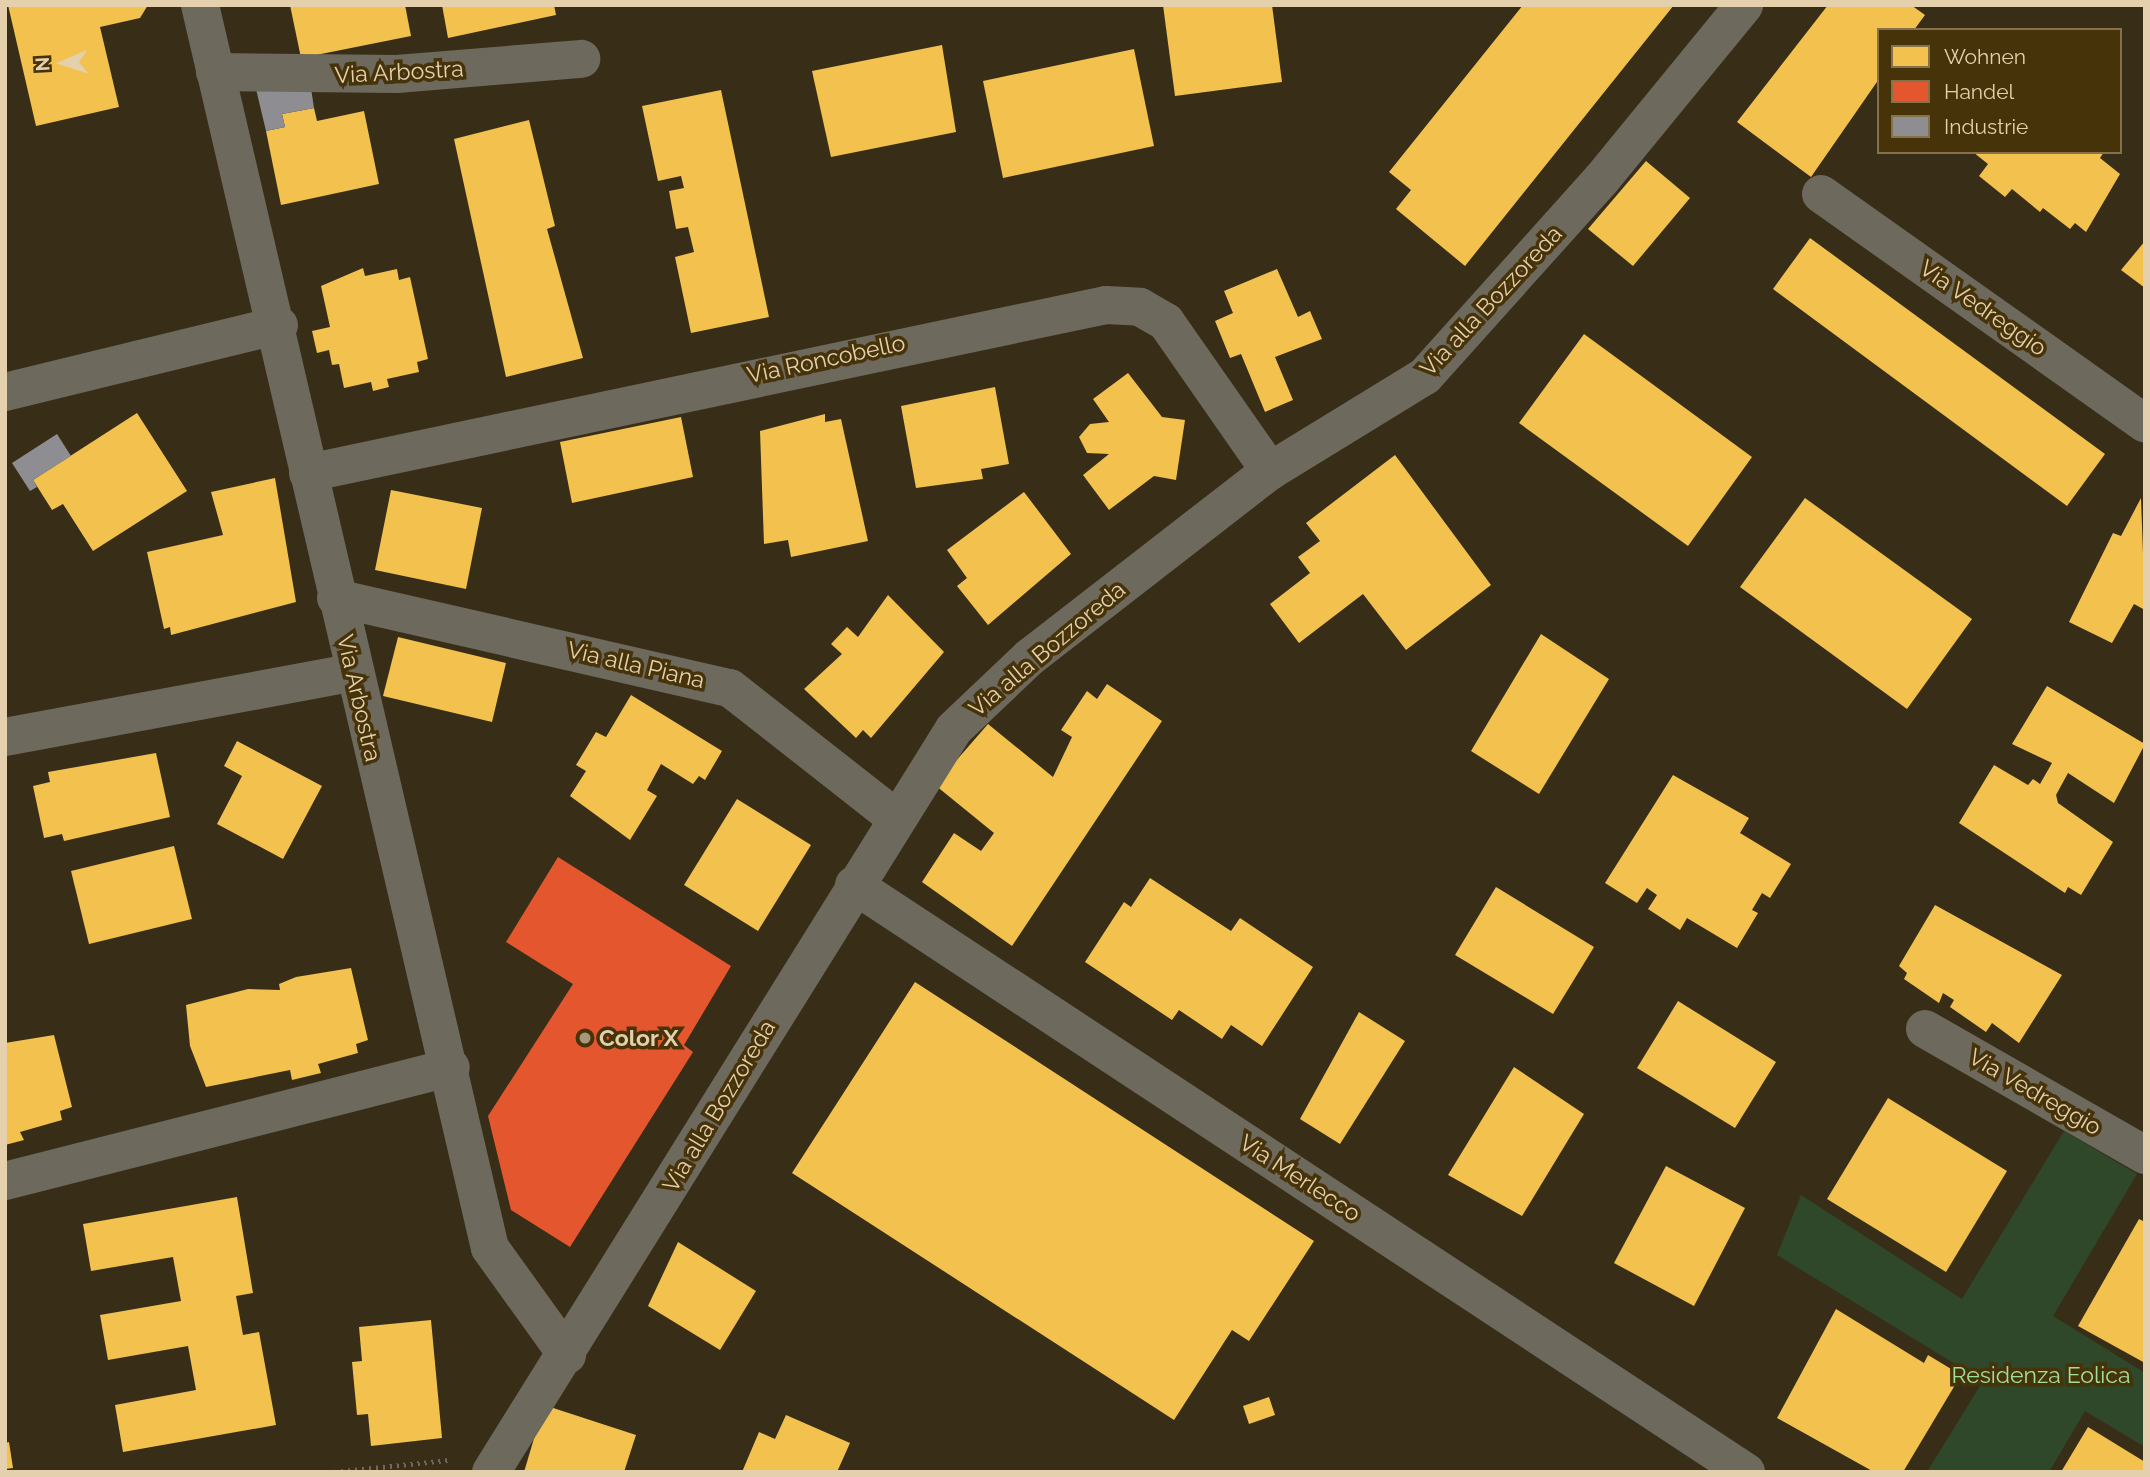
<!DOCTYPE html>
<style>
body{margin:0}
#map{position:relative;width:2150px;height:1477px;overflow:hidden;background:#382e18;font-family:Raleway,sans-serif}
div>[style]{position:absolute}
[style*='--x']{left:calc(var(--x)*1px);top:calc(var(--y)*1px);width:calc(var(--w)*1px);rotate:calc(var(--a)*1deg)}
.green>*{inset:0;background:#2f4829}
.homes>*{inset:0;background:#f2c14e}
.shops>*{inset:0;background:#e4572e}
.industry>*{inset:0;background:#8d8d92}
.path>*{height:4.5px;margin-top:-2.25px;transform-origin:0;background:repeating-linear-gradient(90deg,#6f685b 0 2px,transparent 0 7px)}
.street>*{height:38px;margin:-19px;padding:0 19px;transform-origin:19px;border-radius:19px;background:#6e695d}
.dots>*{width:19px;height:19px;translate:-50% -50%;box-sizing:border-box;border:4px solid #46330a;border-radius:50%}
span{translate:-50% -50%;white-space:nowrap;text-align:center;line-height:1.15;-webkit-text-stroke:7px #46330a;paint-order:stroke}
.street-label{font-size:23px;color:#e4d0ad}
.poi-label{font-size:23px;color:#e4d0ad;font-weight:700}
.left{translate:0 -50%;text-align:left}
.park-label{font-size:23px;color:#a0df9a}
.frame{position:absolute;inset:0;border:7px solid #e4d0ad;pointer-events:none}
.legend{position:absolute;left:1877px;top:28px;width:245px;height:126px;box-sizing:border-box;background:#46330a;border:2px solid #85724b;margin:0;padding:9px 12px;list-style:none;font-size:21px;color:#e4d0ad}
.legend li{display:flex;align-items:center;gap:14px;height:35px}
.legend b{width:35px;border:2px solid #85724b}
.north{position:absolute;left:28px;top:28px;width:70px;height:70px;-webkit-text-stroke:5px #46330a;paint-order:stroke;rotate:267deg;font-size:19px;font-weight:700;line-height:28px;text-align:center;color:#e4d0ad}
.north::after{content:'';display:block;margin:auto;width:24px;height:32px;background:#e4d0ad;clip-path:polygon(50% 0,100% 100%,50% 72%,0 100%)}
</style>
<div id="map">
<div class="green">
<i style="clip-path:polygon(2064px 1131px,2137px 1174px,2053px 1316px,2145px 1373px,2145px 1447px,2085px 1411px,2049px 1472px,1927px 1472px,1983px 1381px,1777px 1255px,1801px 1195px,1962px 1299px)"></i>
</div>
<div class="homes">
<i style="clip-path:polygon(8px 5px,148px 5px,140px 18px,100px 27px,119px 107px,36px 126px)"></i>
<i style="clip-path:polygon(290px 5px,405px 5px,411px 36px,301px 58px)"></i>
<i style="clip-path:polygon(442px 5px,554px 5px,556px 15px,448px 38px)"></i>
<i style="clip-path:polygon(1163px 5px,1272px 5px,1282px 82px,1175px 96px)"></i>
<i style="clip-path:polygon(1523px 5px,1674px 5px,1465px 266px,1396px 209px,1411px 190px,1389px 172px)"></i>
<i style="clip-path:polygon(1828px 5px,1911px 5px,1925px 15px,1914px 30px,1879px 30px,1879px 79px,1811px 177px,1737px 122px)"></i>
<i style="clip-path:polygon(942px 45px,956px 132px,831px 157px,812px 71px)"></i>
<i style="clip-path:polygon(1134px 49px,1154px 146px,1003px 178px,983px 81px)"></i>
<i style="clip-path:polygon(721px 90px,769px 317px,691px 333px,675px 257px,694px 252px,688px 227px,676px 229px,669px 191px,684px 188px,681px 176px,658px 181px,642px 106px)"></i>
<i style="clip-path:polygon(314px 108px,317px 121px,364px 111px,379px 184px,281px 205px,266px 131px,285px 127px,282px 114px)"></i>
<i style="clip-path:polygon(529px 120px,555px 226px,547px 229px,583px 358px,506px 377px,454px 139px)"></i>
<i style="clip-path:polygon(1973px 152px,2104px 152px,2100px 158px,2120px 174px,2086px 232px,2075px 223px,2070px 229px,2043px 208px,2040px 212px,2012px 189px,2005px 197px,1979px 176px,1988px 164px)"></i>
<i style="clip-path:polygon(1646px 161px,1690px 198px,1633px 266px,1588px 229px)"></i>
<i style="clip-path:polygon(1810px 238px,2105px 454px,2067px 506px,1773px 289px)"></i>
<i style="clip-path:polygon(2145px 241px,2145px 288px,2121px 270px)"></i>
<i style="clip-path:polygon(363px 268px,365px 276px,397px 269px,399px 280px,410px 277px,428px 359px,417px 362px,419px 372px,387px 379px,389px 387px,373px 391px,371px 382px,344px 388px,339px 364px,332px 365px,329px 350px,317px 353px,312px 331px,330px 327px,321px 286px)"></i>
<i style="clip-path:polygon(1277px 269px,1298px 317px,1310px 311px,1322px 339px,1275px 357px,1293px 400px,1265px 412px,1241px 354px,1230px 358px,1215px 321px,1233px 313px,1224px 291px)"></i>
<i style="clip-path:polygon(1584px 334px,1752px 457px,1688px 546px,1519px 423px)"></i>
<i style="clip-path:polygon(1128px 373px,1162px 417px,1185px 420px,1176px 480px,1154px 476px,1109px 510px,1083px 475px,1109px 454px,1087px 453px,1079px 437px,1090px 424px,1109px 422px,1093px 399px)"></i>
<i style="clip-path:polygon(995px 387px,1009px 464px,981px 469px,983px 479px,916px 488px,901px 406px)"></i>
<i style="clip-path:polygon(137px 413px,187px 491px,93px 551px,63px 504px,52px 510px,33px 480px)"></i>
<i style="clip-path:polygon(825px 414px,825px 422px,841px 419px,868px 541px,791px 557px,788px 540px,764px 544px,760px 431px)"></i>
<i style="clip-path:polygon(681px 417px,693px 477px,572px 503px,560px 442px)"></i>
<i style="clip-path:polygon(1395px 455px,1491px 585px,1406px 650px,1363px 594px,1299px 643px,1270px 604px,1310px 573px,1298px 557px,1320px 541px,1306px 523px)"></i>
<i style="clip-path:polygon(275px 478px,296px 602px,171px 635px,170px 627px,164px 629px,147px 552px,223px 535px,211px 492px)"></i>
<i style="clip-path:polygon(391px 490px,482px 508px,466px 589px,375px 570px)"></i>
<i style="clip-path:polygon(1024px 492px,1071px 554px,988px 625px,957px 586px,967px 578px,947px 550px)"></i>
<i style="clip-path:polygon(1805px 498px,1972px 619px,1907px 709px,1740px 587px)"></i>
<i style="clip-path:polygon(2141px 498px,2145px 610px,2134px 604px,2112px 643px,2069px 622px,2113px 533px,2121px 536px)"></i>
<i style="clip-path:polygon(888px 595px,944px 652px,871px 738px,863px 730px,856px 738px,804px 689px,842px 654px,831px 644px,847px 627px,858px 637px)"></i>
<i style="clip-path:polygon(1541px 634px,1609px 679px,1539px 794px,1471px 751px)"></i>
<i style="clip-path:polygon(398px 637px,506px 663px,492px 722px,383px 696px)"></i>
<i style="clip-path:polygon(1107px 684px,1162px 721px,1012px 946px,922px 882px,954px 833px,981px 851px,994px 833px,935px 785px,988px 724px,1053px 777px,1072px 737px,1061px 730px,1087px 691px,1097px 699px)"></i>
<i style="clip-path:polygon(2047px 686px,2145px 744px,2114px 803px,2068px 773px,2056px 795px,2058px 803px,2113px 842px,2081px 895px,2068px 887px,2065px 893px,1959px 823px,1994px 765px,2028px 785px,2033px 779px,2040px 784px,2052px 763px,2012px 744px)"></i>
<i style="clip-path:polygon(631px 695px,722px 751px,705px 780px,699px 776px,693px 784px,661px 764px,647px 790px,657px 796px,630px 840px,570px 796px,586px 771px,576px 765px,596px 732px,606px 737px)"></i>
<i style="clip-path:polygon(237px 741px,322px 786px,283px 859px,217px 824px,242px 776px,224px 766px)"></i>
<i style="clip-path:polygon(156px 753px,170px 817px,64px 841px,62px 834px,44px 838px,33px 786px,50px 782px,48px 772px)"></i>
<i style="clip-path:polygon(1673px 775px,1749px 818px,1740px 833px,1791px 864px,1770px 898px,1762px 893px,1752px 910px,1758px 913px,1737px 948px,1687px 918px,1680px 930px,1648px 909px,1657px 895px,1647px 888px,1637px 903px,1605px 883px)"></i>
<i style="clip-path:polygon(737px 799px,811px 845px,758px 931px,684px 885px)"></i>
<i style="clip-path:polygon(174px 846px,192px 919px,89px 944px,71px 871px)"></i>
<i style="clip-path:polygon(1150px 878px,1231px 931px,1240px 918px,1313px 967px,1262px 1046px,1231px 1025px,1222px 1039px,1179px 1010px,1172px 1020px,1085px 962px,1124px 902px,1131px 907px)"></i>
<i style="clip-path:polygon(1496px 887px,1594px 947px,1553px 1014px,1455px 955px)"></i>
<i style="clip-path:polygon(1935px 905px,2062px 975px,2019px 1043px,1992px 1023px,1986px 1032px,1950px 1007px,1954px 1000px,1943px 993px,1939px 1003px,1904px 979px,1907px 973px,1899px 966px)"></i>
<i style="clip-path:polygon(351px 968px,368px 1040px,356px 1044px,358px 1053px,318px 1064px,321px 1073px,292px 1080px,290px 1070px,206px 1087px,190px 1046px,186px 1005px,248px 989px,280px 990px,279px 984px,296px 977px)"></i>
<i style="clip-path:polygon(915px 982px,1314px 1241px,1249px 1341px,1232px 1330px,1174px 1420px,792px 1173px)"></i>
<i style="clip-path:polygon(1678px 1001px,1776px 1062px,1735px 1128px,1637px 1068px)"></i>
<i style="clip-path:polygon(1359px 1012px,1405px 1041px,1340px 1144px,1300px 1119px)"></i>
<i style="clip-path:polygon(54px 1035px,72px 1107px,60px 1111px,62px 1120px,20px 1132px,24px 1140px,5px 1145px,5px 1043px)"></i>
<i style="clip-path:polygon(1514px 1067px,1584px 1114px,1522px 1216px,1448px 1175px)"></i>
<i style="clip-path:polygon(1888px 1098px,2007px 1171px,1946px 1272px,1827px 1199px)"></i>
<i style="clip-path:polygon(1666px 1166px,1745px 1208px,1694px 1306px,1614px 1263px)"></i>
<i style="clip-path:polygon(237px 1197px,253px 1293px,236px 1296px,243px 1335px,259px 1332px,276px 1425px,123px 1452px,115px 1405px,196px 1390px,188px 1346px,108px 1360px,100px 1315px,181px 1301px,173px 1257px,91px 1271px,83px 1224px)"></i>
<i style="clip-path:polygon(2139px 1219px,2145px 1222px,2145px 1363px,2078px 1326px)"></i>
<i style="clip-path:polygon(678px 1242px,756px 1291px,720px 1350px,648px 1306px)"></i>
<i style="clip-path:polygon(1836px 1309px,1924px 1363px,1928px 1355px,1961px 1375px,1903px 1472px,1874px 1472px,1777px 1418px)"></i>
<i style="clip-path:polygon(431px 1320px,442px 1438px,371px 1446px,368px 1414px,357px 1415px,352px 1362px,362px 1361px,359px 1327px)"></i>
<i style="clip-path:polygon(1269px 1397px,1275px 1415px,1249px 1424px,1243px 1406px)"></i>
<i style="clip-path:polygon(544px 1405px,636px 1435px,624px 1472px,524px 1472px)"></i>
<i style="clip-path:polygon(786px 1415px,850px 1443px,837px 1472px,742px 1472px,759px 1432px,775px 1439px)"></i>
<i style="clip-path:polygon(2088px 1427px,2145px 1462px,2145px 1472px,2061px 1472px)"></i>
<i style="clip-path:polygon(9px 1442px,13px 1468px,5px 1469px,5px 1443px)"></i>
</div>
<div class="shops">
<i style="clip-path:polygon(558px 857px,731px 966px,684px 1045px,693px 1052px,570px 1247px,511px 1210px,488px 1116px,573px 984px,506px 942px)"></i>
</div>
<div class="industry">
<i style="clip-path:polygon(311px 88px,314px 108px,282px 114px,285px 127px,266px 131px,256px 89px)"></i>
<i style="clip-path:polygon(57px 434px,71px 456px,33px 480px,37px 487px,30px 491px,12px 463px)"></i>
</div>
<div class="path">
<i style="--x:334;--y:1472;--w:116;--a:-6"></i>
</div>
<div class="street">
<i style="--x:200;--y:5;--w:1276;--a:76.87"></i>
<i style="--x:490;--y:1248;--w:132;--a:54.3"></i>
<i style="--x:215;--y:72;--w:182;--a:0.6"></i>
<i style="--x:397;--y:74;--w:185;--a:-4.7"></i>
<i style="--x:1821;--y:194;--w:397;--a:35.3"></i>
<i style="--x:5;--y:392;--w:282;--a:-13.7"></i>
<i style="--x:308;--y:473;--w:815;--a:-11.89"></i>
<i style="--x:1106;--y:305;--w:34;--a:3"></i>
<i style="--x:1140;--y:307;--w:30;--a:30"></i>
<i style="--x:1166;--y:322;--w:182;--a:55.1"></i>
<i style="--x:336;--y:598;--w:404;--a:12.9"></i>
<i style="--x:730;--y:688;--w:211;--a:38.1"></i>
<i style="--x:5;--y:737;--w:353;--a:-10.5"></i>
<i style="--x:854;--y:885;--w:1068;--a:33.35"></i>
<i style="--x:1925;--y:1029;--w:254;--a:29.8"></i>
<i style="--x:5;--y:1181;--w:460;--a:-14.3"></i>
<i style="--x:491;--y:1472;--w:875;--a:-58.07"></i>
<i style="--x:954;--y:729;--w:105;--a:-43.5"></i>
<i style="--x:1030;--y:657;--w:304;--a:-37.8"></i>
<i style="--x:1270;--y:471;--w:182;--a:-31.5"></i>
<i style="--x:1425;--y:376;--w:263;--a:-48.1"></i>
<i style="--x:1601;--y:180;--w:226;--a:-50.7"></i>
</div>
<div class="dots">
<i style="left:585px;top:1038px;background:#a89779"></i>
</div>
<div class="street-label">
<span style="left:399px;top:72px;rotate:-3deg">Via Arbostra</span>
<span style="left:1491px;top:301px;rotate:-47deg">Via alla Bozzoreda</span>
<span style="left:1983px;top:308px;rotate:35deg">Via Vedreggio</span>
<span style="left:826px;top:359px;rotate:-12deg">Via Roncobello</span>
<span style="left:1047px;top:649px;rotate:-40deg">Via alla Bozzoreda</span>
<span style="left:636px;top:665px;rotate:13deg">Via alla Piana</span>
<span style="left:359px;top:698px;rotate:77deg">Via Arbostra</span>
<span style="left:2035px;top:1092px;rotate:30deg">Via Vedreggio</span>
<span style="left:719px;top:1106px;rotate:-59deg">Via alla Bozzoreda</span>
<span style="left:1300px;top:1178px;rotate:33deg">Via Merlecco</span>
</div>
<div class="poi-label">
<span class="left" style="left:599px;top:1038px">Color X</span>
</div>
<div class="park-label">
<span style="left:2041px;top:1375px">Residenza Eolica</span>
</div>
<div class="frame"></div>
<ul class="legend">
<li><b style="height:19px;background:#f2c14e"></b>Wohnen</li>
<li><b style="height:19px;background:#e4572e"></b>Handel</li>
<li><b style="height:19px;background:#8d8d92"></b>Industrie</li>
</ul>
<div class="north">N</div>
</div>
